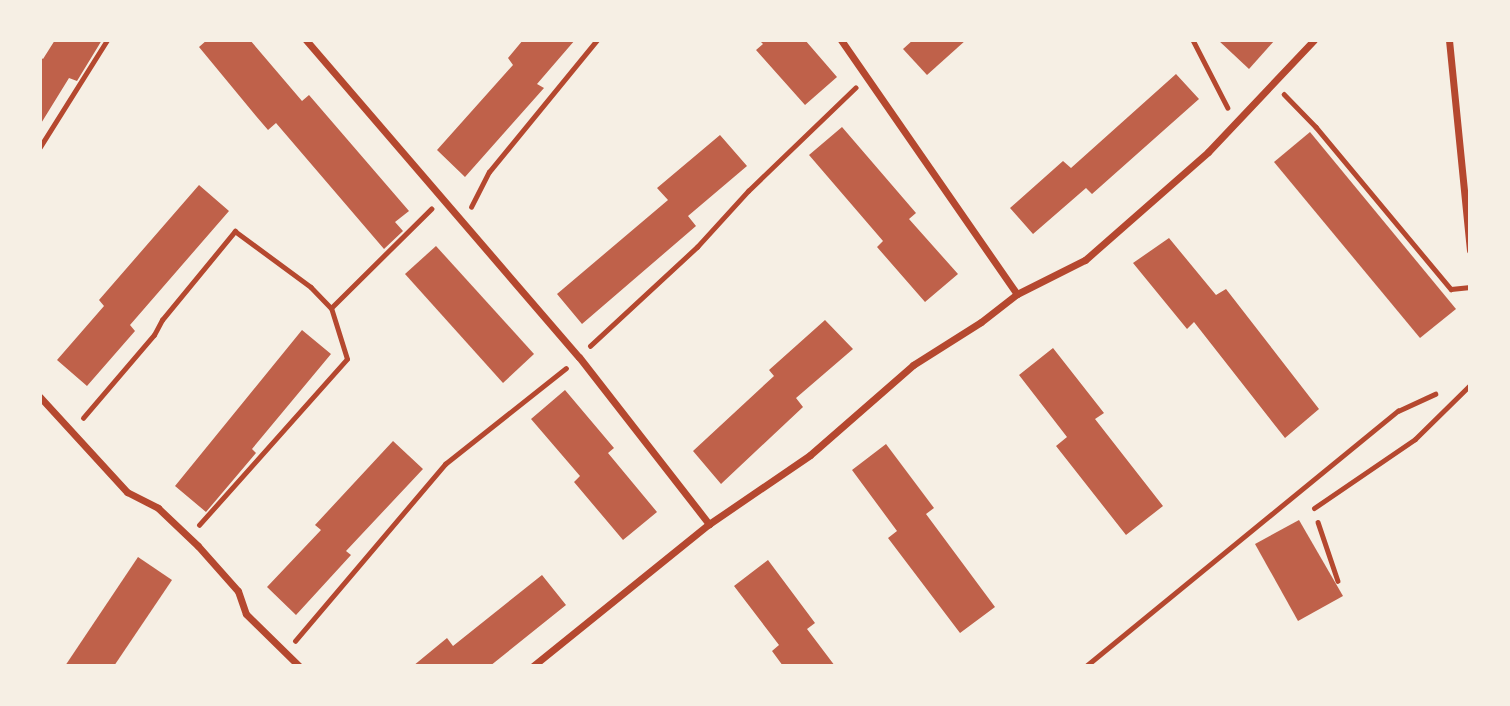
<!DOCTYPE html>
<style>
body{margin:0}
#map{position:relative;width:1510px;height:706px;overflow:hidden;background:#f6efe4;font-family:Raleway,sans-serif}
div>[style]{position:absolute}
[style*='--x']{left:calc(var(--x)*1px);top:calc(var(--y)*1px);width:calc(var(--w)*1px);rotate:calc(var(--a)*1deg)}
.building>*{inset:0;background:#bf614a}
.path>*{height:4.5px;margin:-2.25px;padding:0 2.25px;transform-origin:2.25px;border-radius:2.25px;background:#b5482f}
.service>*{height:5px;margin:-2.5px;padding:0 2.5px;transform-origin:2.5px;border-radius:2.5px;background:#b5482f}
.minor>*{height:7px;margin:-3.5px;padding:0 3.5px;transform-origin:3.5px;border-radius:3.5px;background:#b5482f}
span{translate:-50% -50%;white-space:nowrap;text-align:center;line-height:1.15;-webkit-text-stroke:5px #f6efe4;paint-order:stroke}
.frame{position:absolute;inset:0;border:42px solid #f6efe4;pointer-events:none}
</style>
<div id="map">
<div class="building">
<i style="clip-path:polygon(55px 40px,102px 40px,77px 81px,69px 78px,40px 125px,40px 57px,43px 59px)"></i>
<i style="clip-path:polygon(207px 40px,250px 40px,302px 101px,309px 95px,409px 211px,395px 222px,403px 231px,384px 249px,276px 123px,268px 130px,256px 116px,199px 47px)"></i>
<i style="clip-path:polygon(523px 40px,575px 40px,537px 84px,544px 88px,465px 177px,437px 150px,513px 65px,508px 58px)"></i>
<i style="clip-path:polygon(759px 40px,805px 40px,837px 77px,805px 105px,756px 50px,763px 44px)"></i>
<i style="clip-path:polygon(913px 40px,966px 40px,927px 75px,903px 49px)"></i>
<i style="clip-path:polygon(1218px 40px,1275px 40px,1249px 69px)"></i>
<i style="clip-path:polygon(1176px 74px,1199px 99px,1092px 194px,1086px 188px,1033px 234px,1010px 208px,1063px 161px,1071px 168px)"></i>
<i style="clip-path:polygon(842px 127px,916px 213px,909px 219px,958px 274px,925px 302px,877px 247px,883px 241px,809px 155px)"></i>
<i style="clip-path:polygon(1310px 132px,1456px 309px,1420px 338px,1274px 162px)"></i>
<i style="clip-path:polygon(720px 135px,747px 166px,688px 216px,696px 226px,582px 324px,557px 294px,668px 200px,657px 188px)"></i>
<i style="clip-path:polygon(199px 185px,229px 211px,130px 325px,135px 331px,87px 386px,57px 360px,104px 306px,99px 300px)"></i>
<i style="clip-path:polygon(1169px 238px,1216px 295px,1226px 289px,1319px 409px,1285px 438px,1194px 322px,1187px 329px,1133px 263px)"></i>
<i style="clip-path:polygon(436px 246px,534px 354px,503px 383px,405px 274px)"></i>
<i style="clip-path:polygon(825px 320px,853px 349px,796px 398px,803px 407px,721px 484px,693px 451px,774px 376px,769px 370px)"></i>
<i style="clip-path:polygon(302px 330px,331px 354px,252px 449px,256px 453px,206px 512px,175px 486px)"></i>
<i style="clip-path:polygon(1053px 348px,1104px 413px,1095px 419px,1163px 506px,1126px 535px,1056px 446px,1067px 437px,1019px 375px)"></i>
<i style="clip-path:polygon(565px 390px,614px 448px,608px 453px,657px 512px,623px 540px,574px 482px,580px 476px,531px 419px)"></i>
<i style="clip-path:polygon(393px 441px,423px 469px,346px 551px,351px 555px,296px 615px,267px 587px,321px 530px,315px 525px)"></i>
<i style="clip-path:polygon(886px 444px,934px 508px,926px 514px,995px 607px,960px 633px,888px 538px,897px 531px,852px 470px)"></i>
<i style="clip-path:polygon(1299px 520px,1343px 596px,1298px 621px,1255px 544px)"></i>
<i style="clip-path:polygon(138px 557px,172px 580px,114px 666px,65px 666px)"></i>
<i style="clip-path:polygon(768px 560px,815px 623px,807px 629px,835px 666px,783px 666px,772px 651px,779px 645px,734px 586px)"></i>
<i style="clip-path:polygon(542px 575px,566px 605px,490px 666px,413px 666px,447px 638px,453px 646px)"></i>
</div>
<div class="path">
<i style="--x:1193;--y:40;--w:76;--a:62.8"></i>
<i style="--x:1284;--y:94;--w:46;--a:45.9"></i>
<i style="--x:1316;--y:127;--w:211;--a:50.2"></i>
<i style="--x:1451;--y:289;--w:19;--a:-6"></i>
<i style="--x:40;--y:147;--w:126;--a:-57.9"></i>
<i style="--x:471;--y:207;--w:39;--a:-63"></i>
<i style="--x:489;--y:172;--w:171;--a:-50.7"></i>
<i style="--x:590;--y:346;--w:146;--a:-42.8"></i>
<i style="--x:697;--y:247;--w:76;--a:-47.7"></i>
<i style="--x:748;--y:191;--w:149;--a:-43.9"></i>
<i style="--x:83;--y:418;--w:109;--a:-49.5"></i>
<i style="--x:154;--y:335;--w:17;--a:-62"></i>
<i style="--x:162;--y:320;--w:115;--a:-50.6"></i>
<i style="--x:235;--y:231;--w:94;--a:36.4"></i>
<i style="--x:311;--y:287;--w:29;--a:46"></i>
<i style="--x:331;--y:308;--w:141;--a:-44.7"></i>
<i style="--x:1318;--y:522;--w:62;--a:71.3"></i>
<i style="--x:199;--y:525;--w:222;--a:-48.3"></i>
<i style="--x:347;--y:359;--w:53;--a:-107.4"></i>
<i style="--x:295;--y:641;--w:232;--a:-49.7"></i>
<i style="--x:445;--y:464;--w:154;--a:-38.4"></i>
<i style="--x:1086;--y:666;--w:403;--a:-39.3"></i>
<i style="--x:1398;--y:411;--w:41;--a:-24.7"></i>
</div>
<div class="service">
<i style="--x:1314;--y:508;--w:122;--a:-34.3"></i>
<i style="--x:1415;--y:439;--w:77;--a:-44.5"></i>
</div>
<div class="minor">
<i style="--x:306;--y:40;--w:418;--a:49.3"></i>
<i style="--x:579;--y:357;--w:212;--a:52.1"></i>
<i style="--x:841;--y:40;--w:309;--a:55.3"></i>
<i style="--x:1449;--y:40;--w:211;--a:84.3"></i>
<i style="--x:40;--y:397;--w:129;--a:47.5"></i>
<i style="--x:127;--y:492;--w:35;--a:27"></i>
<i style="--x:158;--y:508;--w:55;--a:43.5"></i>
<i style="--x:198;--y:546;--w:60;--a:48.4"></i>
<i style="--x:238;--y:591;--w:24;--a:71"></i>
<i style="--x:246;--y:614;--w:74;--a:44.5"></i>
<i style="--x:533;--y:666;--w:226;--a:-38.9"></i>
<i style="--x:709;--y:524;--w:122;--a:-34.3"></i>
<i style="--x:810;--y:455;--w:137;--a:-41.1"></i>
<i style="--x:913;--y:365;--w:80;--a:-32.3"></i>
<i style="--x:981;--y:322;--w:46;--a:-37.9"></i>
<i style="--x:1017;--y:294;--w:76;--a:-26.6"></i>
<i style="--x:1085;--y:260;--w:164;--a:-41.3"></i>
<i style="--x:1208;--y:152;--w:154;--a:-46.6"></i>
</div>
<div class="frame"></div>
</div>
